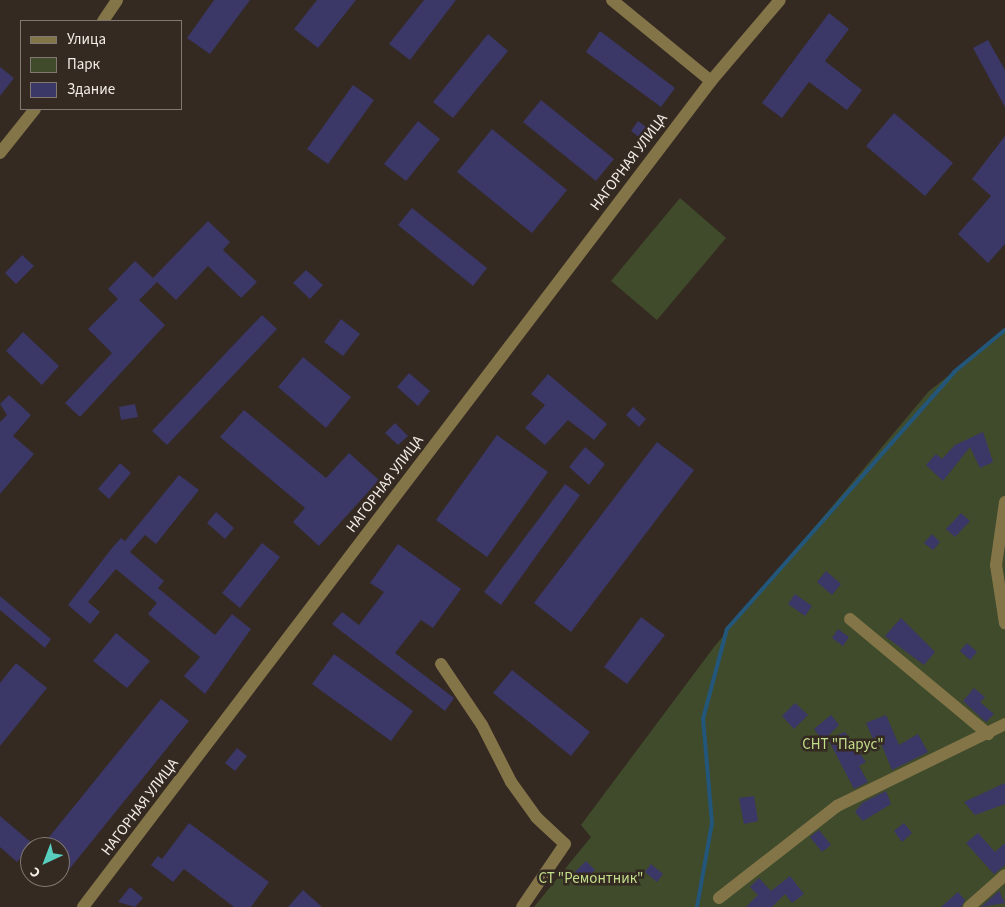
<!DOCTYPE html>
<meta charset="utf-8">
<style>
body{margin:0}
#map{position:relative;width:1005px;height:907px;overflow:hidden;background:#342a22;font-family:"Source Sans 3",sans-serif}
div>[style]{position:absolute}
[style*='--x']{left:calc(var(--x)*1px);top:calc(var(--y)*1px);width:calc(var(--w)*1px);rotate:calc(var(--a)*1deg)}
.green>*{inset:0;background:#404b2b}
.stream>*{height:4px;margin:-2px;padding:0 2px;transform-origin:2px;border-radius:2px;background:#23567b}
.building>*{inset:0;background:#3b3767}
.minor>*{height:12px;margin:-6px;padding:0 6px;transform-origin:6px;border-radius:6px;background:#847549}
span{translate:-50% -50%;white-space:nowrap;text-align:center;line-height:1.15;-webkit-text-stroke:5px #342a22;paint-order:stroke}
.street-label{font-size:15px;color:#f3ede7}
.park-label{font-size:15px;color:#c3df8b}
.legend{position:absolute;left:20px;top:20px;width:162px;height:90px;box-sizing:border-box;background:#342a22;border:1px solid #807871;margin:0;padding:6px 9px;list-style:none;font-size:15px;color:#f3ede7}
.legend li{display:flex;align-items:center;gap:10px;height:25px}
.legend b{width:25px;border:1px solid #807871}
.north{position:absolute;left:20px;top:837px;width:50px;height:50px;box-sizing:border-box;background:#342a22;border:1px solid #807871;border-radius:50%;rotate:223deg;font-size:14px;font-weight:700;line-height:20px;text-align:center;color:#f3ede7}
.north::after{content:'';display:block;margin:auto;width:18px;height:22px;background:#58cebf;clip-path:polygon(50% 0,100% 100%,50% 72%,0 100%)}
</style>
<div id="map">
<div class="green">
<i style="clip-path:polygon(680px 198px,726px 238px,657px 320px,611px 281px)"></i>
<i style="clip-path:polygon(1005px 332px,1005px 907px,534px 907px,591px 837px,581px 825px,714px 647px,929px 391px)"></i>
</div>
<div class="stream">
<i style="--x:697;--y:907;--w:85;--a:-79.9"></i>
<i style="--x:712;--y:823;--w:104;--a:-94.9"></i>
<i style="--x:703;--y:719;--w:93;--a:-75.1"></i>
<i style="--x:727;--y:629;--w:343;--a:-48.5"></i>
<i style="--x:954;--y:372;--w:66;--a:-39.5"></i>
</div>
<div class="building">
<i style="clip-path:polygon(214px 0,250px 0,210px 54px,187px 38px)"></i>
<i style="clip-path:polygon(317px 0,356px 0,318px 48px,294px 29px)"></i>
<i style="clip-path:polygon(424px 0,456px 0,410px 60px,389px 44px)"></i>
<i style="clip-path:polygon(829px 13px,849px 29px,825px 61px,862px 90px,847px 110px,809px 82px,782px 118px,762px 103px)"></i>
<i style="clip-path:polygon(600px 31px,675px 88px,661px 107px,586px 52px)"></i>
<i style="clip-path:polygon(488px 34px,508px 51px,453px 118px,433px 102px)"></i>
<i style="clip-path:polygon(988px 40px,1005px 70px,1005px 107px,973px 48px)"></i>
<i style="clip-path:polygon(0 67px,14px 78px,0 96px)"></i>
<i style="clip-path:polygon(353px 85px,374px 100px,328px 164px,307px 149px)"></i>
<i style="clip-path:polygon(541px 100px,614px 159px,596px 181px,523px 122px)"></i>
<i style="clip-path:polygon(894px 113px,953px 163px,925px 196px,866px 146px)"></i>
<i style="clip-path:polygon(418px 121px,440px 139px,406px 181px,384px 164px)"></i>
<i style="clip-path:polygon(638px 121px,646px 127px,639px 137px,631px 131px)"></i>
<i style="clip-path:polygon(492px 129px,567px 190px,532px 233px,457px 172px)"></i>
<i style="clip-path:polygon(1005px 136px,1005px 244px,988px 263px,958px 234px,991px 196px,972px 179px)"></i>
<i style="clip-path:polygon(412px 208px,487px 268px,473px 286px,398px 225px)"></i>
<i style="clip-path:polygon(208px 221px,230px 242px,223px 250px,257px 282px,241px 298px,208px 266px,176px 300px,157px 282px,139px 300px,165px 325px,80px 417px,65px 403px,112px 353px,88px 329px,118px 299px,108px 289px,135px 261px,153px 278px)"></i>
<i style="clip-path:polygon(22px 255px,34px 266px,16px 284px,5px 273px)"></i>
<i style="clip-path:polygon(306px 270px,323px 285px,310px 299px,293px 283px)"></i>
<i style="clip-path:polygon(262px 315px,277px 329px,167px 445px,152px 431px)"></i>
<i style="clip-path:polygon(341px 319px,360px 334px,343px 356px,324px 342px)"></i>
<i style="clip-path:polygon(23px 332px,59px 366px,42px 385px,6px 351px)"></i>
<i style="clip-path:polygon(303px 357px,351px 397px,326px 428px,278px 387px)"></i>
<i style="clip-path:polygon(409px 373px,430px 391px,418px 406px,397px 387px)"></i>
<i style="clip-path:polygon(548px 374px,607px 424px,594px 440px,568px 420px,545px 445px,525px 428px,545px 405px,531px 394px)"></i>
<i style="clip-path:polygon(9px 395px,31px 415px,13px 436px,34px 454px,0 494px,0 422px,7px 415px,0 404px)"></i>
<i style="clip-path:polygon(135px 404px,138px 417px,121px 420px,119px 407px)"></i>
<i style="clip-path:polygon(633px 407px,646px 419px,639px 427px,626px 415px)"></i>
<i style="clip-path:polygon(244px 410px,326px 478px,349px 453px,379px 480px,319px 546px,293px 522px,305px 508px,220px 437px)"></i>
<i style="clip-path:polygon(395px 423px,408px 436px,398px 445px,385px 433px)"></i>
<i style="clip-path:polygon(983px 432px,993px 462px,980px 468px,970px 447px,943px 481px,926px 465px,936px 454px,942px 459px,955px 445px)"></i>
<i style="clip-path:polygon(497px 435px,548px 472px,487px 557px,436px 520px)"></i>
<i style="clip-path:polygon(657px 442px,694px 470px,571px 632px,534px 603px)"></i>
<i style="clip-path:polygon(585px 447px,605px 464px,589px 485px,569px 467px)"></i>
<i style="clip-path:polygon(120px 463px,131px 473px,109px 499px,98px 489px)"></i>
<i style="clip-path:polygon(179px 475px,199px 490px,156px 544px,145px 535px,130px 552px,164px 581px,158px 588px,215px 635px,232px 614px,251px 629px,205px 694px,184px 676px,200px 657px,148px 614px,157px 603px,116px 569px,88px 602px,100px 612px,90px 624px,68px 605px,112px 548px,121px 538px,125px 541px)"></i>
<i style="clip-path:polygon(565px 484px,580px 495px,501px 605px,484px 592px)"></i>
<i style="clip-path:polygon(216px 512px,234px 528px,225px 539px,207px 523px)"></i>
<i style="clip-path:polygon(961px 513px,970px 521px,955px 537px,946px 529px)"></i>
<i style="clip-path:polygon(932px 534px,940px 542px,933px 550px,924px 543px)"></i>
<i style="clip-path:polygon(262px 543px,280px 557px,240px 608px,222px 593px)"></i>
<i style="clip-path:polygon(398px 544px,461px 589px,433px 628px,421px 620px,395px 653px,454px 698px,445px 711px,332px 624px,342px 612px,359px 625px,384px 592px,370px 583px)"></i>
<i style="clip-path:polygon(826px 571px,841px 584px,832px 595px,817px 582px)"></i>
<i style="clip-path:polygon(795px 594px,812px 606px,805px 616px,788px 604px)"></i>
<i style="clip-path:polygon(0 596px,51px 639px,45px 648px,0 610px)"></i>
<i style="clip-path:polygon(641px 617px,665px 635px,627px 684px,604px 667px)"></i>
<i style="clip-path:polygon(901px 618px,935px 652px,924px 665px,885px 636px)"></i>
<i style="clip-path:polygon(838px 629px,849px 637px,843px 646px,832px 638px)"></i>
<i style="clip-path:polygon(116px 633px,150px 661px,127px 688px,93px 661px)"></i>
<i style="clip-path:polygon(967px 643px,977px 652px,970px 660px,960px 651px)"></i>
<i style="clip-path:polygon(334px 654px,413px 711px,391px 741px,312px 684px)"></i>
<i style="clip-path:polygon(16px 663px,47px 688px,0 746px,0 683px)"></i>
<i style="clip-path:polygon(512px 670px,590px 732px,571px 756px,493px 693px)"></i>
<i style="clip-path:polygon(974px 688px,985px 697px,980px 702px,994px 714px,986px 722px,963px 701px)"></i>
<i style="clip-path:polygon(161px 699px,189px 721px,67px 872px,60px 867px,60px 847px,41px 847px)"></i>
<i style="clip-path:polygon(795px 703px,808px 715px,794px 729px,782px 716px)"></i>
<i style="clip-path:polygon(831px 715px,839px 725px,823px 741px,814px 729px)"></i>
<i style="clip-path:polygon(886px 715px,899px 745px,918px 734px,928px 752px,892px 770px,878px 736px,873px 739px,866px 723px)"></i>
<i style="clip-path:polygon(845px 732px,866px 762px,859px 766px,868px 782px,854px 789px,828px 739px)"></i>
<i style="clip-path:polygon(237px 748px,247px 756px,235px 771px,225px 763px)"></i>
<i style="clip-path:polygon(1005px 783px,1005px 804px,975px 815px,964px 802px)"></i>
<i style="clip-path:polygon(886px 791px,891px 804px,863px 821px,855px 812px,862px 803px)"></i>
<i style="clip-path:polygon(754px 796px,758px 821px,744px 824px,739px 798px)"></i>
<i style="clip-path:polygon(0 816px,33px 844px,17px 862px,0 847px)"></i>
<i style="clip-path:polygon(189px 823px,269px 882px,251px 907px,234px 907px,184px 869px,173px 882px,151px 865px,158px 856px,162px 859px)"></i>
<i style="clip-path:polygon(904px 823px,912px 833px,902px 842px,894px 831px)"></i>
<i style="clip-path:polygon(819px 830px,831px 845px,822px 852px,810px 837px)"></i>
<i style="clip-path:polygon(978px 833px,995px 852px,1005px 843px,1005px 865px,994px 874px,966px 843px)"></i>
<i style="clip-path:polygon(586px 861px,595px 870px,582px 882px,574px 873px)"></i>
<i style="clip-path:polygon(651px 864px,663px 874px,657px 882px,645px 872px)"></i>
<i style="clip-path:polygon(790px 876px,804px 894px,792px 903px,785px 894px,772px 907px,746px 907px,758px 895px,750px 887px,759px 878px,771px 891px)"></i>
<i style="clip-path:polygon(130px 887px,143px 898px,135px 907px,118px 902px)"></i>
<i style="clip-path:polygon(303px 890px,322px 907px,288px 907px)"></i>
<i style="clip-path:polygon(999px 891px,1005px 903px,981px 907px)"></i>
<i style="clip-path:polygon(958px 892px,965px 900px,961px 907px,941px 907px)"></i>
</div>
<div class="minor">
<i style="--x:612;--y:0;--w:128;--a:39.3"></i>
<i style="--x:103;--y:21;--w:25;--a:-56"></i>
<i style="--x:0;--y:153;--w:56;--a:-51.5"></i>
<i style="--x:1005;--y:502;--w:64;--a:98.1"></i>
<i style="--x:996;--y:565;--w:59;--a:81.2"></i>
<i style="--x:850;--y:619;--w:180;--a:39.8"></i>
<i style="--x:441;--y:664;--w:73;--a:56.1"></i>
<i style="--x:482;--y:725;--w:64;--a:63"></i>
<i style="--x:511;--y:782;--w:44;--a:54.2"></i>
<i style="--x:537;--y:818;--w:38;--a:43"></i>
<i style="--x:565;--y:844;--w:76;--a:124.3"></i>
<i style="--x:719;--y:898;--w:150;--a:-37.9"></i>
<i style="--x:837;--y:806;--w:187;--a:-26"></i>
<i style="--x:83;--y:907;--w:1038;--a:-52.75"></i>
<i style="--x:711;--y:81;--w:106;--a:-49.6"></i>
<i style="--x:969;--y:907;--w:48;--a:-41.6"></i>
</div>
<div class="street-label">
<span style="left:629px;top:162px;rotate:-53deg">НАГОРНАЯ УЛИЦА</span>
<span style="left:385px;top:484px;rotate:-53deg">НАГОРНАЯ УЛИЦА</span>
<span style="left:140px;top:807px;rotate:-53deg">НАГОРНАЯ УЛИЦА</span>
</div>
<div class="park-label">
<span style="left:843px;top:745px">СНТ "Парус"</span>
<span style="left:591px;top:879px">СТ "Ремонтник"</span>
</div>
<ul class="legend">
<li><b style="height:6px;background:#847549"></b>Улица</li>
<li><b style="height:14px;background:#404b2b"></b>Парк</li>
<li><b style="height:14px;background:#3b3767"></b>Здание</li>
</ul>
<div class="north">С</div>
</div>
